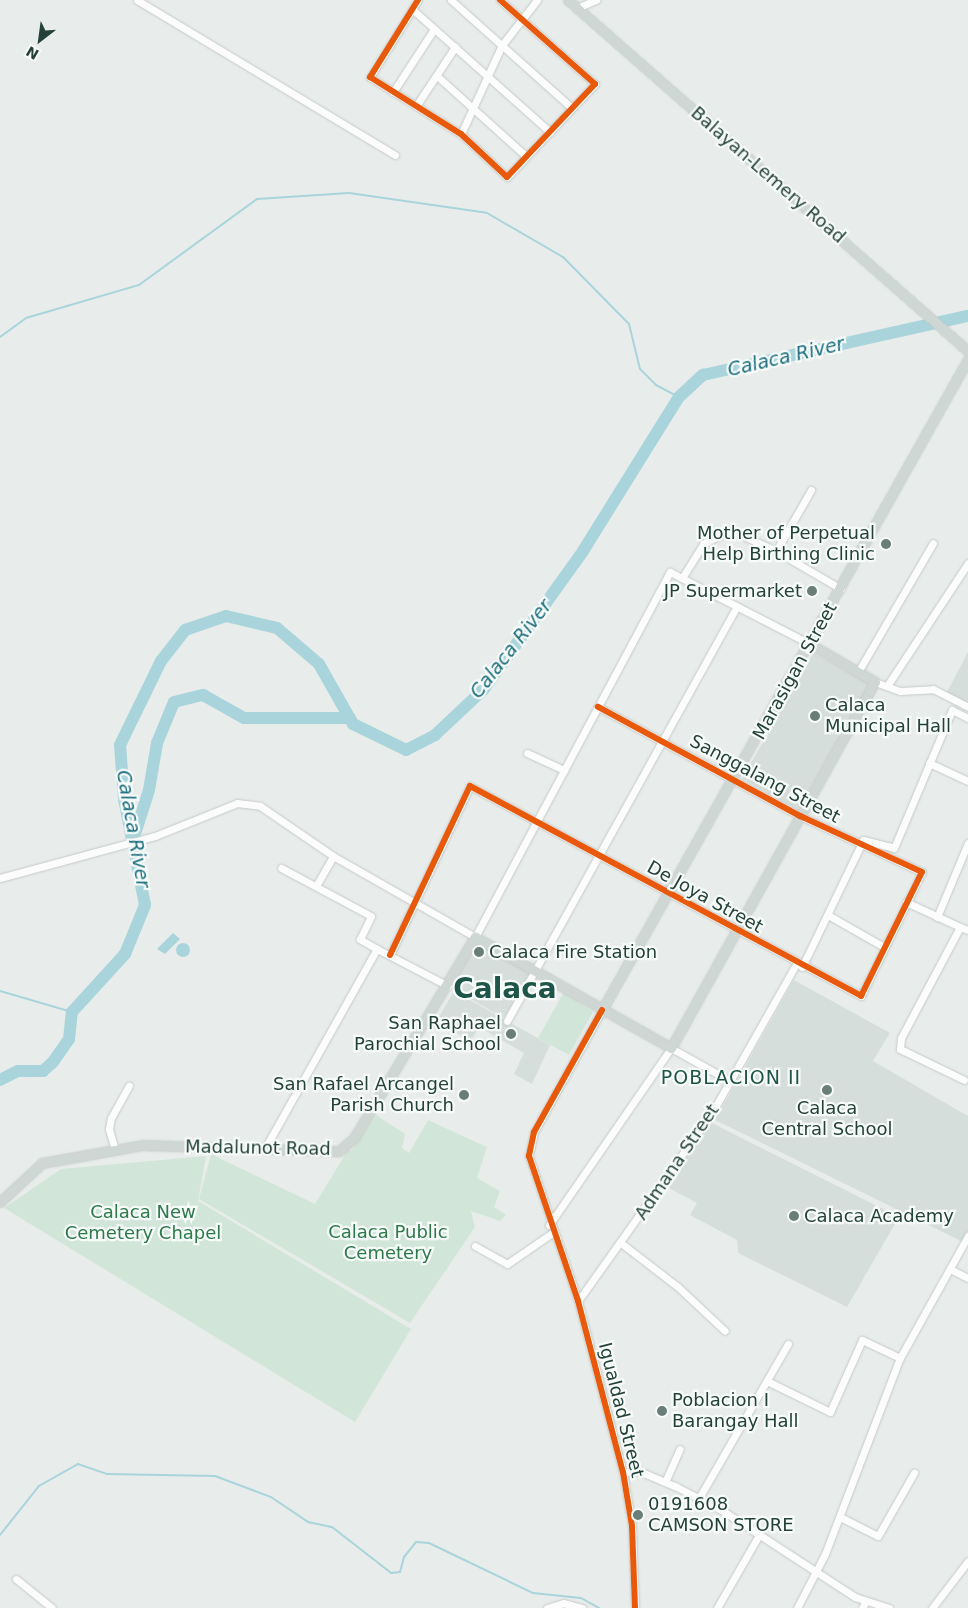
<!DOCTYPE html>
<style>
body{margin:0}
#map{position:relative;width:968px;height:1608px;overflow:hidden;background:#e8edeb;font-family:"DejaVu Sans",sans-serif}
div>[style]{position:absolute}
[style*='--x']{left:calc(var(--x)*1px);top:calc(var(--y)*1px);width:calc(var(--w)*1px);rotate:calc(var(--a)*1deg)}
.built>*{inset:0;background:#d6dedb}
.green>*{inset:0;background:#d1e6d8}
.water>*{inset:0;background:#a9d4db}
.round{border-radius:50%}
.stream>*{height:2px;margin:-1px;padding:0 1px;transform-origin:1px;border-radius:1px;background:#a9d4db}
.river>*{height:12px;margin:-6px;padding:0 6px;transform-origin:6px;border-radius:6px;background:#a9d4db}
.roads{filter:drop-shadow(0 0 1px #c5cac8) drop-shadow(0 0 1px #c5cac8)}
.minor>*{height:7px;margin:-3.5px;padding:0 3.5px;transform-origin:3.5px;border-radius:3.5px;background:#fcfcfc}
.major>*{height:9px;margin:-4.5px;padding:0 4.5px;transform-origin:4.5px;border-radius:4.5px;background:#cfd7d5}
.cycleway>*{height:6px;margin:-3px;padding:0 3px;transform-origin:3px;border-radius:3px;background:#e8590c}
.dots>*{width:14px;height:14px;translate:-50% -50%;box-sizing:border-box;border:2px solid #f7fbf9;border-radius:50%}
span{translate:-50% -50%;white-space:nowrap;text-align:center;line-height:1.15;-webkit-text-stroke:4.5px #f7fbf9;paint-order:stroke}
.street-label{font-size:18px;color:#24423a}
.poi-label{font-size:18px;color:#24423a}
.right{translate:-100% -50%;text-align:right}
.left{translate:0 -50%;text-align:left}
.park-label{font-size:18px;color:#2d7a4b}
.water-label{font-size:19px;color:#1c6f80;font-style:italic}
.neighbourhood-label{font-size:19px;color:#1f5548;letter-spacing:1px}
.town-label{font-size:28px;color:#1f5548;font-weight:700}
.north{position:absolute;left:15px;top:15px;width:50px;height:50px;-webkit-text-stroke:4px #f7fbf9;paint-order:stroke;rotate:210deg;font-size:14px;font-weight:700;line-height:20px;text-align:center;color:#24423a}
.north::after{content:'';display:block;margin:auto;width:18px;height:22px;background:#24423a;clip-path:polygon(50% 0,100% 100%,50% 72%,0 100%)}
</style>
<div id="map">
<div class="built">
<i style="clip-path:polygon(968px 652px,968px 703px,946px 694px)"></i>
<i style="clip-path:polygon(813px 653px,869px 684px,798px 810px,742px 779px)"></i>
<i style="clip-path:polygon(477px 942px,530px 972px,504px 1018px,451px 988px)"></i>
<i style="clip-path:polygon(794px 980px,890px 1033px,873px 1061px,968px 1116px,968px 1233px,963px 1242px,715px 1120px)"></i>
<i style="clip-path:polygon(454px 991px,550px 1045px,532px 1084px,514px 1074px,524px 1053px,479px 1027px,471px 1041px,436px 1022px)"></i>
<i style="clip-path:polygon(712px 1123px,899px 1217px,847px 1307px,738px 1253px,737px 1240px,690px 1215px,697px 1203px,665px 1186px)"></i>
</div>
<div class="green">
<i style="clip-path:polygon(564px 992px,593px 1012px,569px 1055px,538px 1038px)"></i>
<i style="clip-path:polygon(376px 1115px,405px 1134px,402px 1148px,409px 1153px,428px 1120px,487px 1147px,477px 1178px,500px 1191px,494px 1207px,506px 1215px,500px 1221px,471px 1211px,475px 1227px,410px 1323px,199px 1199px,211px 1154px,315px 1204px,348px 1150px,351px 1151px)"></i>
<i style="clip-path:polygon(206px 1156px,198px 1201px,411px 1329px,355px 1422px,4px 1208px,61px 1169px)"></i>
</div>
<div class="water">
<i style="clip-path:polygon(173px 933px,180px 939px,165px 954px,157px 949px)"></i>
<i class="round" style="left:176px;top:943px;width:14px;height:14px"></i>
</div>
<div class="stream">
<i style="--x:0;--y:337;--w:32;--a:-36"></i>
<i style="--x:26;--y:318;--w:118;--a:-16.3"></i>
<i style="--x:139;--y:285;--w:146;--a:-36.1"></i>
<i style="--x:257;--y:199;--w:92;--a:-3.7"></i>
<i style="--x:349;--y:193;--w:139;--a:8.2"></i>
<i style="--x:487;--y:213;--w:88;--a:30.1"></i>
<i style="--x:563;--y:257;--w:94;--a:45.4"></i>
<i style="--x:629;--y:324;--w:46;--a:76.3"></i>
<i style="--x:640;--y:369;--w:23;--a:45"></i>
<i style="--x:656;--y:385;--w:26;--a:28"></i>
<i style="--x:0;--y:991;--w:75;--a:16.3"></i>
<i style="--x:0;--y:1535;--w:63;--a:-51.5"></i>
<i style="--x:39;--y:1486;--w:45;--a:-29.4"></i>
<i style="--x:78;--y:1464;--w:31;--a:19"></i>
<i style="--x:107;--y:1474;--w:108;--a:1.1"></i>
<i style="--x:215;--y:1476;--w:60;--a:20.6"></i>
<i style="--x:271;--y:1497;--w:45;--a:34"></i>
<i style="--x:308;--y:1522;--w:25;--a:12"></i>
<i style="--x:332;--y:1527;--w:75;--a:37.9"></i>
<i style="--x:391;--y:1573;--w:9;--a:-6"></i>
<i style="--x:400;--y:1572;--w:16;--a:-75"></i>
<i style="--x:404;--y:1557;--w:19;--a:-51"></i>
<i style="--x:416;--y:1542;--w:13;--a:4"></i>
<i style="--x:429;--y:1543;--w:115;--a:25.7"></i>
<i style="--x:533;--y:1593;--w:48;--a:5.9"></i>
<i style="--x:581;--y:1598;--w:21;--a:29"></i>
</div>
<div class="river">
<i style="--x:134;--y:837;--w:49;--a:-72.3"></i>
<i style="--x:149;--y:790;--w:48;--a:-80.3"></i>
<i style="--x:157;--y:743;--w:44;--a:-67.5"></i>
<i style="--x:174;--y:702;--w:30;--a:-14"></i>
<i style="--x:203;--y:695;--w:47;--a:29.3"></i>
<i style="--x:244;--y:718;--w:106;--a:0"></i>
<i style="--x:0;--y:1080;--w:20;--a:-27"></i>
<i style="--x:18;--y:1071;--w:25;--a:0"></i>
<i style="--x:43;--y:1071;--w:13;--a:-42"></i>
<i style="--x:53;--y:1062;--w:28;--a:-55"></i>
<i style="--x:69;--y:1039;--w:27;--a:-84"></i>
<i style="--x:72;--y:1012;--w:79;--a:-47.6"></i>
<i style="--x:125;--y:954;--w:53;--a:-67.8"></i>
<i style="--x:145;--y:905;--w:108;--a:-101.2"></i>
<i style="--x:124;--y:799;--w:54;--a:-94.2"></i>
<i style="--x:120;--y:745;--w:93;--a:-64"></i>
<i style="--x:161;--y:661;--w:39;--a:-52"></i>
<i style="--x:185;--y:630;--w:43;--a:-18.9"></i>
<i style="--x:226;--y:616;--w:52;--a:13.2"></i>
<i style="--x:277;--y:628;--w:55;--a:40.6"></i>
<i style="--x:319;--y:664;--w:69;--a:60.5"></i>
<i style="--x:353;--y:724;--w:59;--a:26.1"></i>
<i style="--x:406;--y:750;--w:33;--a:-27"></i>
<i style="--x:435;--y:735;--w:67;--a:-43.2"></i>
<i style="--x:484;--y:689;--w:170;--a:-54.3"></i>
<i style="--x:583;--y:551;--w:181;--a:-58.1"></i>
<i style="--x:679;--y:397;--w:33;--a:-43"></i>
<i style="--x:703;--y:375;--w:271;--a:-12.6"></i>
</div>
<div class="roads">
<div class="minor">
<i style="--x:137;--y:0;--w:301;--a:31"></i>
<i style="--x:418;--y:0;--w:91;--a:121.9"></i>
<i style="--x:370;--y:77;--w:107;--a:32.1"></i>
<i style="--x:461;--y:134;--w:63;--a:43.1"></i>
<i style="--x:507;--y:177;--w:128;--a:-46.6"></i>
<i style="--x:595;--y:84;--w:127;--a:-138.5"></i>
<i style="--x:451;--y:0;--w:162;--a:41.8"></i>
<i style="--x:577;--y:8;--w:21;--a:-23"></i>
<i style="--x:412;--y:9;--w:185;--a:41.7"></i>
<i style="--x:437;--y:76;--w:120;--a:42"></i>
<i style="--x:393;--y:92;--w:75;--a:-56.9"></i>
<i style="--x:416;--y:106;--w:71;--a:-56.5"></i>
<i style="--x:461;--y:134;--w:98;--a:-65.3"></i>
<i style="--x:502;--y:45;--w:57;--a:-52.1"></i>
<i style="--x:811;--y:490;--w:70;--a:119.8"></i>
<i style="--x:776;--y:551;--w:75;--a:30.3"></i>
<i style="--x:682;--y:578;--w:40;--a:-58"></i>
<i style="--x:703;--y:544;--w:31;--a:-27"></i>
<i style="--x:731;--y:530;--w:50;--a:25"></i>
<i style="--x:858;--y:672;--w:149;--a:-59.8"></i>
<i style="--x:875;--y:682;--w:27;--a:20"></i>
<i style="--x:900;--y:691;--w:33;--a:-3"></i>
<i style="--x:933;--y:689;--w:39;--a:27"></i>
<i style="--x:887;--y:686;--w:147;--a:-56.6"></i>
<i style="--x:527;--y:753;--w:41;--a:24.7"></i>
<i style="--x:929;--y:763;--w:43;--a:24.8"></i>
<i style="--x:0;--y:878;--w:161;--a:-15.2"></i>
<i style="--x:155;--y:836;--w:88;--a:-21.9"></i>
<i style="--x:237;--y:803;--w:23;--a:7"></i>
<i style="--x:260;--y:806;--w:88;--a:34.4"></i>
<i style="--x:333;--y:856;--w:163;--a:29.7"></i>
<i style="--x:475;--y:937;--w:414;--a:-61.9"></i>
<i style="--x:670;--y:572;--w:157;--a:27.2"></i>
<i style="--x:316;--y:886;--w:34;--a:-60"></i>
<i style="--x:906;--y:902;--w:60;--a:24.8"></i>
<i style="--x:960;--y:927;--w:126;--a:118"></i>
<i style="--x:901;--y:1038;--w:11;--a:95"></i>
<i style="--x:900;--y:1049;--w:71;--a:25.8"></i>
<i style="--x:828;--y:915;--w:64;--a:29.7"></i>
<i style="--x:937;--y:917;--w:80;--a:-67.3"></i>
<i style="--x:960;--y:927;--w:9;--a:21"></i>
<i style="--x:377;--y:949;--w:80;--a:27.5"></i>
<i style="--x:390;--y:955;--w:187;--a:-64.7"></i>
<i style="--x:470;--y:786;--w:444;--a:28.2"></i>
<i style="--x:861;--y:996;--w:138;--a:-63.8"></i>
<i style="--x:922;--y:872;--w:134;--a:-155.3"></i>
<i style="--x:800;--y:816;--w:230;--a:-151.6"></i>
<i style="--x:802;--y:967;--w:141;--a:-64.3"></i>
<i style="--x:863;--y:840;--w:32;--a:14"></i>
<i style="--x:894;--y:848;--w:150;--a:-67.2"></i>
<i style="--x:952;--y:710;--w:18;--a:27"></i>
<i style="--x:602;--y:1010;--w:140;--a:119.1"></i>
<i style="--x:534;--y:1132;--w:25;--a:102"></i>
<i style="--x:529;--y:1156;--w:153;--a:71.3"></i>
<i style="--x:578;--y:1301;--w:177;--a:75.3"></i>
<i style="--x:623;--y:1472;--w:55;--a:80.5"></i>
<i style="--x:632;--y:1526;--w:82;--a:87.9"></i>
<i style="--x:507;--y:1021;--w:474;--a:-61"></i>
<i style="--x:115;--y:1150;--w:22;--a:-106"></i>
<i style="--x:109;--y:1129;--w:11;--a:-80"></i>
<i style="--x:111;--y:1118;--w:37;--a:-61"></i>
<i style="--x:264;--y:1150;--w:231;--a:-60.7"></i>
<i style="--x:377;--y:949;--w:20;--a:-150"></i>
<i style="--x:360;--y:939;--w:25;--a:-64"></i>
<i style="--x:371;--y:916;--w:102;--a:-151.9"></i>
<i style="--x:549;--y:1225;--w:215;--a:-55.4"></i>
<i style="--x:671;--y:1048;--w:68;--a:29.2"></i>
<i style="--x:621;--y:1243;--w:72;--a:37.7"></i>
<i style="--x:678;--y:1287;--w:64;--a:43.1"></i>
<i style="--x:475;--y:1246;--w:37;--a:29"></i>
<i style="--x:507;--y:1264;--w:55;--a:-34.6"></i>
<i style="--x:950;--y:1269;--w:20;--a:27"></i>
<i style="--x:578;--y:1301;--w:233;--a:-54.6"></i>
<i style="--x:713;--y:1111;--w:169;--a:-60.5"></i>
<i style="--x:767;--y:1381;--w:70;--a:26.2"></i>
<i style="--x:830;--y:1412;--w:79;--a:-66"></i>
<i style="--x:862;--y:1340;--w:42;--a:25.3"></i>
<i style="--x:623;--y:1472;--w:16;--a:-4"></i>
<i style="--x:639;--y:1471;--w:39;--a:23"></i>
<i style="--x:675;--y:1486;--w:54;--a:27.5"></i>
<i style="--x:723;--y:1511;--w:158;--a:33.1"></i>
<i style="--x:855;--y:1597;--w:36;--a:18"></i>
<i style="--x:665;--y:1482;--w:36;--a:-66"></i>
<i style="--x:699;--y:1498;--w:178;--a:-60"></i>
<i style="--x:840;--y:1517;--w:42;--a:26.6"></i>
<i style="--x:878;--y:1536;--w:73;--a:-60.3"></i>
<i style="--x:16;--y:1579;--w:46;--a:38.9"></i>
<i style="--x:547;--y:1608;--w:17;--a:-17"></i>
<i style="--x:563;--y:1603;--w:20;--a:15"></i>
<i style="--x:717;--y:1608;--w:84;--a:-60.1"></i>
<i style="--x:797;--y:1608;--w:61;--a:-62.6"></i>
<i style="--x:825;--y:1554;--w:210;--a:-69.1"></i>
<i style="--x:900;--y:1358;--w:140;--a:-60.9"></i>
<i style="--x:862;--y:1608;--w:8;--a:-60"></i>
<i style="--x:932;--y:1608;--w:59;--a:-52.5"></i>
</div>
<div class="major">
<i style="--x:568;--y:0;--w:532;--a:41.27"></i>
<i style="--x:602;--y:1010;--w:747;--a:-60.65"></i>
<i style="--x:0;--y:1202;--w:57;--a:-42.9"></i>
<i style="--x:42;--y:1163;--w:103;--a:-10.1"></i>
<i style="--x:143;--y:1145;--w:196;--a:1.8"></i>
<i style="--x:339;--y:1151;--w:20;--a:-41"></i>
<i style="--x:354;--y:1138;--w:235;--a:-59"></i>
<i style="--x:475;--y:937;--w:225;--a:29.5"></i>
<i style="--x:671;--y:1048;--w:419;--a:-60.9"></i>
<i style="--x:875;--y:682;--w:75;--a:-149.7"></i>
</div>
</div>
<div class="cycleway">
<i style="--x:418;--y:0;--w:91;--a:121.9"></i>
<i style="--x:370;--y:77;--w:107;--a:32.1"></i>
<i style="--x:461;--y:134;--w:63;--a:43.1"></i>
<i style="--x:507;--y:177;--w:128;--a:-46.6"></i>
<i style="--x:595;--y:84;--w:127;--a:-138.5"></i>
<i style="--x:390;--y:955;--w:187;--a:-64.7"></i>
<i style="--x:470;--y:786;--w:444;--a:28.2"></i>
<i style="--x:861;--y:996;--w:138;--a:-63.8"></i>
<i style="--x:922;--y:872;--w:134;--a:-155.3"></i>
<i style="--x:800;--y:816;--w:230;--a:-151.6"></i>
<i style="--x:602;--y:1010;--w:140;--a:119.1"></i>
<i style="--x:534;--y:1132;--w:25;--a:102"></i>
<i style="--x:529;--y:1156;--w:153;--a:71.3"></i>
<i style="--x:578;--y:1301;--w:177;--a:75.3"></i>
<i style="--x:623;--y:1472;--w:55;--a:80.5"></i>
<i style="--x:632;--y:1526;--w:82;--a:87.9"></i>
</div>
<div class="dots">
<i style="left:886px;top:544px;background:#697e78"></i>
<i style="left:812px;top:591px;background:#697e78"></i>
<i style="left:815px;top:716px;background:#697e78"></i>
<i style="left:479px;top:952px;background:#697e78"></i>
<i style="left:511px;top:1034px;background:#697e78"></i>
<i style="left:827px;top:1090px;background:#697e78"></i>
<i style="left:464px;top:1095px;background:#697e78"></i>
<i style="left:794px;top:1216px;background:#697e78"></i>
<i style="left:662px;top:1411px;background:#697e78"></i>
<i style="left:638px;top:1515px;background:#697e78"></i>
</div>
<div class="street-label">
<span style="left:768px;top:175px;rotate:41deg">Balayan-Lemery Road</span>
<span style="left:795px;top:671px;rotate:-61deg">Marasigan Street</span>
<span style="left:765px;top:779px;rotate:28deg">Sanggalang Street</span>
<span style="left:705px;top:897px;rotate:29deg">De Joya Street</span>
<span style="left:258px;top:1148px;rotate:1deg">Madalunot Road</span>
<span style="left:677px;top:1162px;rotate:-56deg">Admana Street</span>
<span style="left:621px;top:1410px;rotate:76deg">Igualdad Street</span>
</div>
<div class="poi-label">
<span class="right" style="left:875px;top:544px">Mother of Perpetual<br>Help Birthing Clinic</span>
<span class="right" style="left:802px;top:591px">JP Supermarket</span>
<span class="left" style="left:825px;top:716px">Calaca<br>Municipal Hall</span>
<span class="left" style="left:489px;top:952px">Calaca Fire Station</span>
<span class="right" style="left:501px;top:1034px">San Raphael<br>Parochial School</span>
<span class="right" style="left:454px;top:1095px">San Rafael Arcangel<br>Parish Church</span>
<span style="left:827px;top:1119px">Calaca<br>Central School</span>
<span class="left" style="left:804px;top:1216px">Calaca Academy</span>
<span class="left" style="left:672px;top:1411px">Poblacion I<br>Barangay Hall</span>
<span class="left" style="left:648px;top:1515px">0191608<br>CAMSON STORE</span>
</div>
<div class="park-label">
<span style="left:143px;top:1223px">Calaca New<br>Cemetery Chapel</span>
<span style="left:388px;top:1243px">Calaca Public<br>Cemetery</span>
</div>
<div class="water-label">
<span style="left:786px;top:357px;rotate:-13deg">Calaca River</span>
<span style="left:511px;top:649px;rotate:-52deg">Calaca River</span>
<span style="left:133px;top:829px;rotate:80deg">Calaca River</span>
</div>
<div class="neighbourhood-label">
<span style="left:731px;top:1078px">POBLACION II</span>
</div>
<div class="town-label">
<span style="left:505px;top:989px">Calaca</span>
</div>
<div class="north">N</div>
</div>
